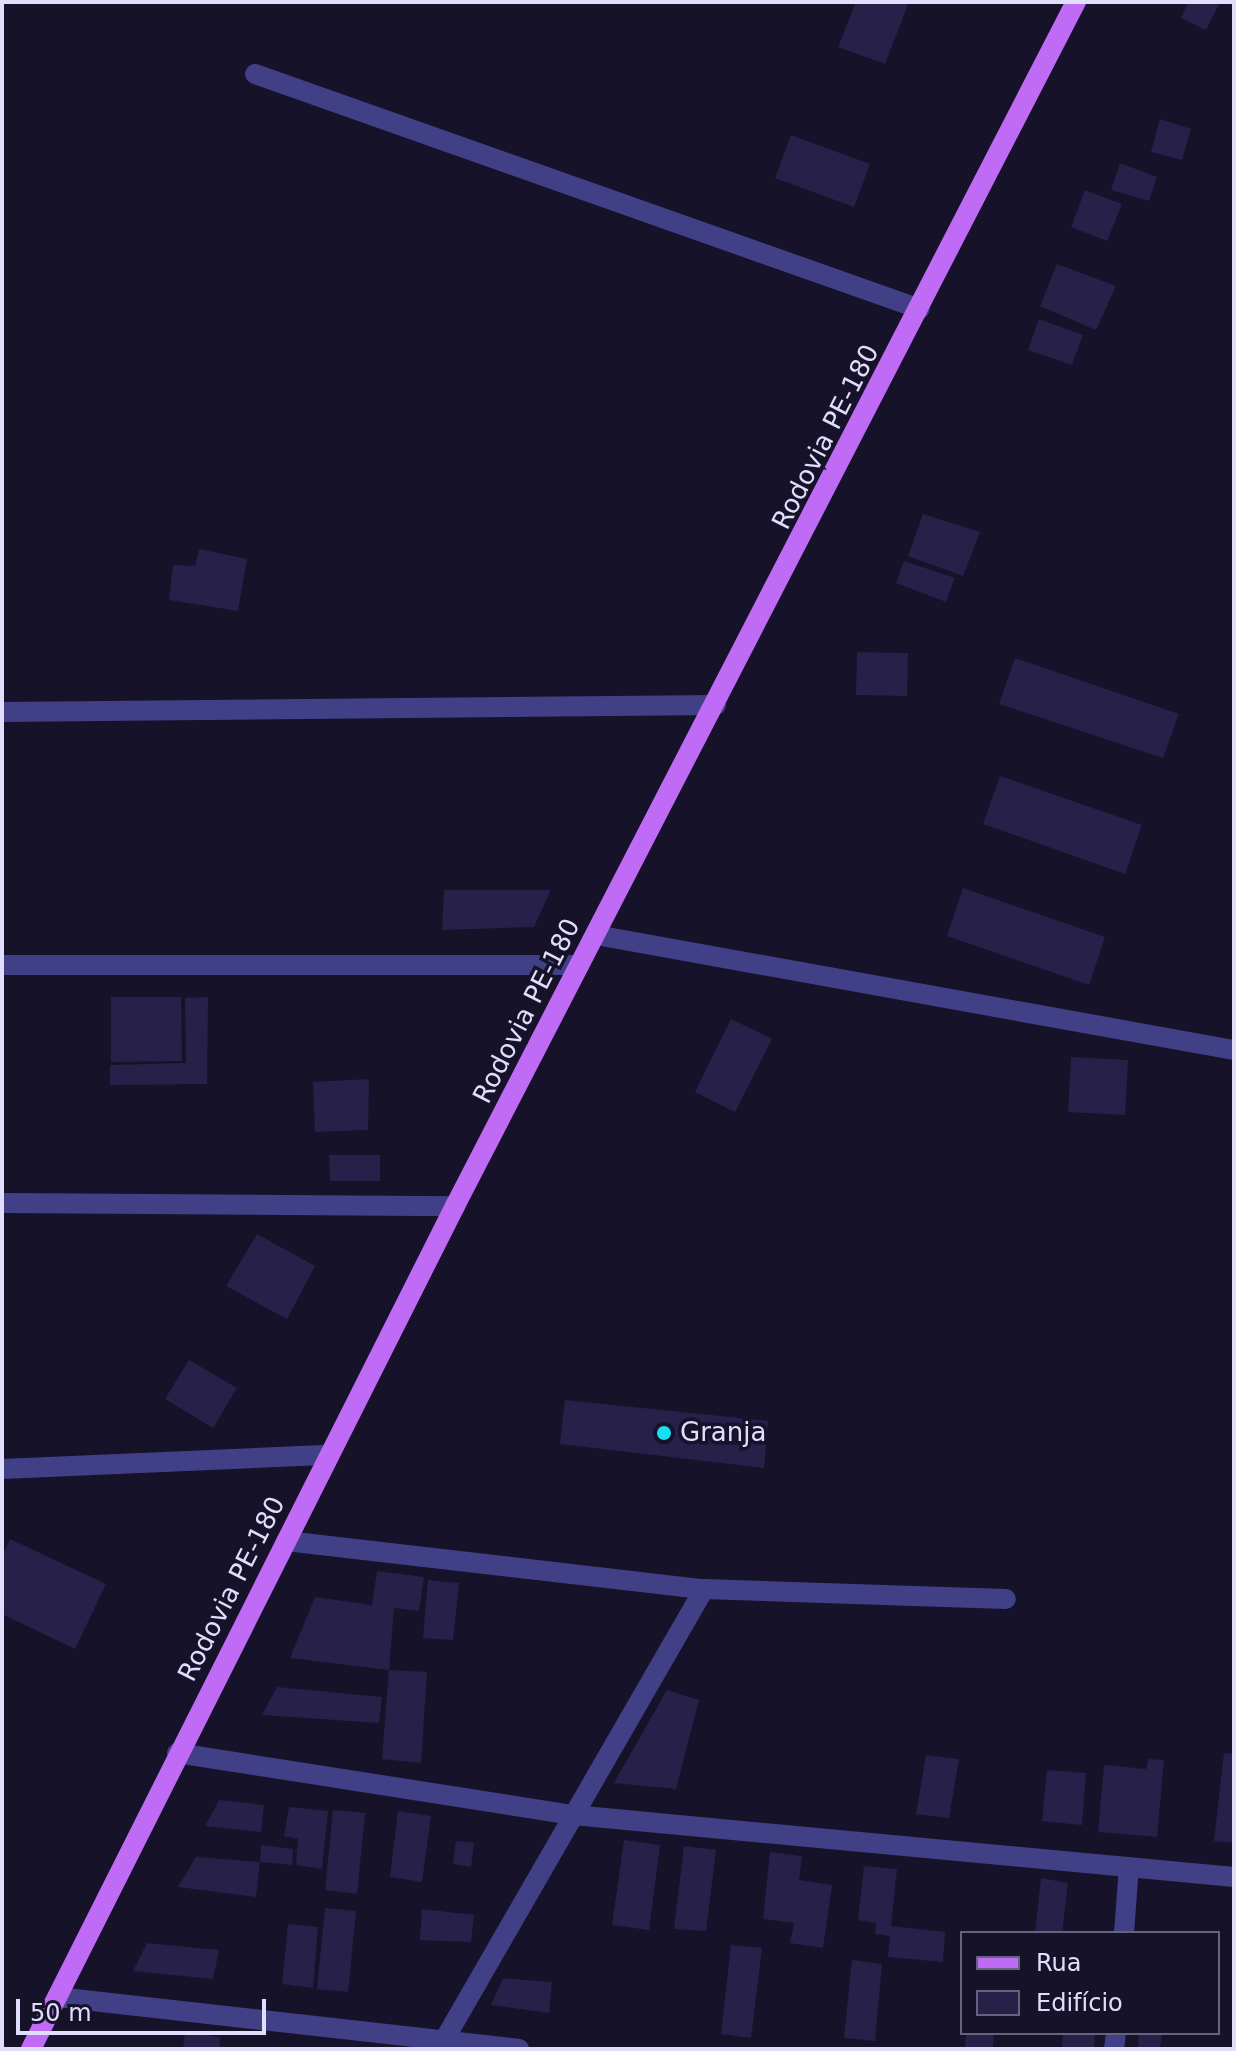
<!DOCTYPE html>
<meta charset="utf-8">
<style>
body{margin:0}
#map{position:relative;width:1236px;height:2051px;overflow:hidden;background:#16122a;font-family:"DejaVu Sans",sans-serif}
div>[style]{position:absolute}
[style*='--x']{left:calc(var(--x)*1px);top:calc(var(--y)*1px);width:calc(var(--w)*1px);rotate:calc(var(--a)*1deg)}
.building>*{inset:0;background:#272049}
.minor>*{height:20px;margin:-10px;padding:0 10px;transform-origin:10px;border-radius:10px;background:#414086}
.primary>*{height:20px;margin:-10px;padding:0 10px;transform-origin:10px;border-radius:10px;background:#bf6bf6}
.dots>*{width:22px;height:22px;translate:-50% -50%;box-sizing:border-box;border:4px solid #16122a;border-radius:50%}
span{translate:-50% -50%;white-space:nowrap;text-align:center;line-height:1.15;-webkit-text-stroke:7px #16122a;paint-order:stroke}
.street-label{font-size:26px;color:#e0ddfd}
.poi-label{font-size:26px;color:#e0ddfd}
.left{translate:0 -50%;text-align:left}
.frame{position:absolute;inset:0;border:4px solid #e0ddfd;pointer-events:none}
.legend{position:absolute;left:960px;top:1931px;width:260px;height:104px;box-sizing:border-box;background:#16122a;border:2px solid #67637e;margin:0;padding:10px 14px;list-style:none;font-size:24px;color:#e0ddfd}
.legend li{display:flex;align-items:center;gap:16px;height:40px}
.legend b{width:40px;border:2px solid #67637e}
.scale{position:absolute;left:16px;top:1999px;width:250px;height:36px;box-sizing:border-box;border:4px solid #e0ddfd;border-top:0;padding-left:10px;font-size:24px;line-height:28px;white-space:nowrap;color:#e0ddfd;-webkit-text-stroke:6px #16122a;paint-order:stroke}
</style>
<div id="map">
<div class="building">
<i style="clip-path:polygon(856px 2px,909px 2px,885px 64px,838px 47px)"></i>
<i style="clip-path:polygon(1188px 2px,1220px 2px,1206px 30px,1181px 18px)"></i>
<i style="clip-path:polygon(1160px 119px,1191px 129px,1182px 160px,1151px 152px)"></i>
<i style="clip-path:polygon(791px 135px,870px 164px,854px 207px,775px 178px)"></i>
<i style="clip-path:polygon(1120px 163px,1157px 177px,1149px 201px,1111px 190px)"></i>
<i style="clip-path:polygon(1085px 190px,1122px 204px,1107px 241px,1071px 227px)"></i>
<i style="clip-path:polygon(1057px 264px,1116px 286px,1096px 330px,1040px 306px)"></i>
<i style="clip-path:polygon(1039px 319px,1083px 335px,1072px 365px,1028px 350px)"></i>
<i style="clip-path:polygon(923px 514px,980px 532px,963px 576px,908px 556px)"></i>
<i style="clip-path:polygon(199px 549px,247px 559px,238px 611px,169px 600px,173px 565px,195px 566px)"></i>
<i style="clip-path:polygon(904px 561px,955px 578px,946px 602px,896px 583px)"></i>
<i style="clip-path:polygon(857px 652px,908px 653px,907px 696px,856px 695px)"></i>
<i style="clip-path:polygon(1015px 658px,1179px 714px,1163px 758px,999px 704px)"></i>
<i style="clip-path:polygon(1000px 776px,1142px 825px,1125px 874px,983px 824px)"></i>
<i style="clip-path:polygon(963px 888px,1105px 937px,1089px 985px,947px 936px)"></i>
<i style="clip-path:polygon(444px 890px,551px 890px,534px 927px,442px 930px)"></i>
<i style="clip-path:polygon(111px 997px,181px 997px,182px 1061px,111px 1062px)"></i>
<i style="clip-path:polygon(208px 997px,207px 1084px,110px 1085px,110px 1065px,186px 1063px,185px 998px)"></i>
<i style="clip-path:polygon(731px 1019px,772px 1039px,735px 1112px,695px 1092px)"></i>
<i style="clip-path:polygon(1071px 1057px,1128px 1060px,1125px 1115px,1068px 1112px)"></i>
<i style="clip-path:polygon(369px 1079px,368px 1130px,315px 1132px,313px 1082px)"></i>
<i style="clip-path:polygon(329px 1155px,380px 1155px,380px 1181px,330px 1181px)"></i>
<i style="clip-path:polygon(257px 1234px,315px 1266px,287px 1319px,226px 1286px)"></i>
<i style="clip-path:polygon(189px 1360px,237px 1388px,213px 1428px,165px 1399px)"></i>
<i style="clip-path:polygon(565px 1400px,768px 1421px,764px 1468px,560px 1444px)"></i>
<i style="clip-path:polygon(10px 1539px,106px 1584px,75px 1649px,2px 1614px,2px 1556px)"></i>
<i style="clip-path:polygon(377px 1571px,424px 1577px,419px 1611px,394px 1608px,389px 1670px,290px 1658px,315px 1597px,372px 1605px)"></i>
<i style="clip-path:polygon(428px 1580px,459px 1583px,453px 1640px,423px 1638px)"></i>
<i style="clip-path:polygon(389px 1670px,427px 1672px,421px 1763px,382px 1759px)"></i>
<i style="clip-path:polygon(277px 1687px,382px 1697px,379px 1723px,262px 1715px)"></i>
<i style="clip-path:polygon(667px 1690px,699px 1700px,676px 1789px,614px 1783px)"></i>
<i style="clip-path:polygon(1224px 1753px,1234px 1754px,1234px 1843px,1214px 1841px)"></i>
<i style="clip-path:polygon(926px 1755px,959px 1759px,949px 1818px,916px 1814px)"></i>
<i style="clip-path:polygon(1148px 1759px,1164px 1760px,1157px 1837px,1098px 1832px,1104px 1765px,1146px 1769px)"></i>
<i style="clip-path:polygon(1047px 1770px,1086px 1773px,1082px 1825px,1042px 1821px)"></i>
<i style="clip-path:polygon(219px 1800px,264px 1805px,261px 1832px,205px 1826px)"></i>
<i style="clip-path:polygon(289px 1807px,328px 1811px,322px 1869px,296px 1865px,298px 1839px,284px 1836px)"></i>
<i style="clip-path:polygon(333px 1810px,365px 1813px,357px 1894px,325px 1890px)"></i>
<i style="clip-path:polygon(398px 1811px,431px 1816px,422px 1882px,390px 1877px)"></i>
<i style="clip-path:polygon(624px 1840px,660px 1845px,649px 1930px,612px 1925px)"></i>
<i style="clip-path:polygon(456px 1841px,474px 1843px,471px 1867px,453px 1864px)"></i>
<i style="clip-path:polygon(261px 1845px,293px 1849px,292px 1865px,260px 1862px,256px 1897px,178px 1887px,196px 1857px,260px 1862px)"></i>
<i style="clip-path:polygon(684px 1846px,716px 1850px,706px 1931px,674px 1929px)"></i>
<i style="clip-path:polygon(770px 1852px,802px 1856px,799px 1880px,832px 1885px,823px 1948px,790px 1943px,794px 1923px,763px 1919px)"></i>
<i style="clip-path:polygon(864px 1866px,897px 1869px,891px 1926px,945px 1932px,943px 1962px,888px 1957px,890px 1936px,875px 1934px,876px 1923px,858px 1920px)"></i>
<i style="clip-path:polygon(1041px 1878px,1068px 1883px,1062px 1933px,1035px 1933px)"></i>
<i style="clip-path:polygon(325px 1908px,356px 1911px,348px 1992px,317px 1989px)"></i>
<i style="clip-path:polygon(422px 1909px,474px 1915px,471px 1942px,420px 1940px)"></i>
<i style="clip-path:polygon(288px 1924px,318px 1927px,313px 1988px,282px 1984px)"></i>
<i style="clip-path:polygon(147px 1943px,219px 1950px,213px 1979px,133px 1971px)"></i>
<i style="clip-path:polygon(731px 1945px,762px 1948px,751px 2038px,721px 2034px)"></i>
<i style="clip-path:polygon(852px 1960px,882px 1964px,875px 2041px,844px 2038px)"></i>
<i style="clip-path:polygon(503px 1978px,552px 1982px,549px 2013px,491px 2005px)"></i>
<i style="clip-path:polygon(185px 2032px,220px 2037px,219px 2049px,183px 2049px)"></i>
<i style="clip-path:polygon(966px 2033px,994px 2033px,993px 2049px,965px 2049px)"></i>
<i style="clip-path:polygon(1063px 2033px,1095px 2033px,1094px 2049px,1062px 2049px)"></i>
<i style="clip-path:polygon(1139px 2033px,1162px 2033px,1160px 2049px,1138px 2049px)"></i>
</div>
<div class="minor">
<i style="--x:255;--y:74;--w:705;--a:19.46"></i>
<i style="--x:2;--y:712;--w:714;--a:-0.56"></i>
<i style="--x:596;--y:935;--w:648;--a:10.22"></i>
<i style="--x:2;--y:965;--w:577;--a:0"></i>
<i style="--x:2;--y:1203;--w:453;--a:0.4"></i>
<i style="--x:2;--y:1469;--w:327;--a:-2.5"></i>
<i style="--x:286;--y:1541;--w:421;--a:6.6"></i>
<i style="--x:704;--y:1589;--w:302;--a:1.9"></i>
<i style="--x:177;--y:1753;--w:401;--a:8.9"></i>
<i style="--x:573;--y:1815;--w:664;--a:5.36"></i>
<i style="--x:1124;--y:1933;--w:66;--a:-85.7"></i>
<i style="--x:57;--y:1997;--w:465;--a:6.4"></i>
<i style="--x:439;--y:2049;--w:531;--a:-60.05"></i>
<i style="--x:1114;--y:2049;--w:16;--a:-83"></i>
</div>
<div class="primary">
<i style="--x:31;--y:2049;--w:944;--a:-63.3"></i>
<i style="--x:455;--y:1206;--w:1355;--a:-62.72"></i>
</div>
<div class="dots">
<i style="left:664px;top:1433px;background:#15e0f1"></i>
</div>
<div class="street-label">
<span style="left:826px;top:437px;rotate:-63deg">Rodovia PE-180</span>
<span style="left:527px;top:1011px;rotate:-63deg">Rodovia PE-180</span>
<span style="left:232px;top:1589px;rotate:-63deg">Rodovia PE-180</span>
</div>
<div class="poi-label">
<span class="left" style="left:680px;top:1433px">Granja</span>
</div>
<div class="frame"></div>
<ul class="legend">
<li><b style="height:10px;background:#bf6bf6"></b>Rua</li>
<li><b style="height:22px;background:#272049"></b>Edifício</li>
</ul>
<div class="scale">50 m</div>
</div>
